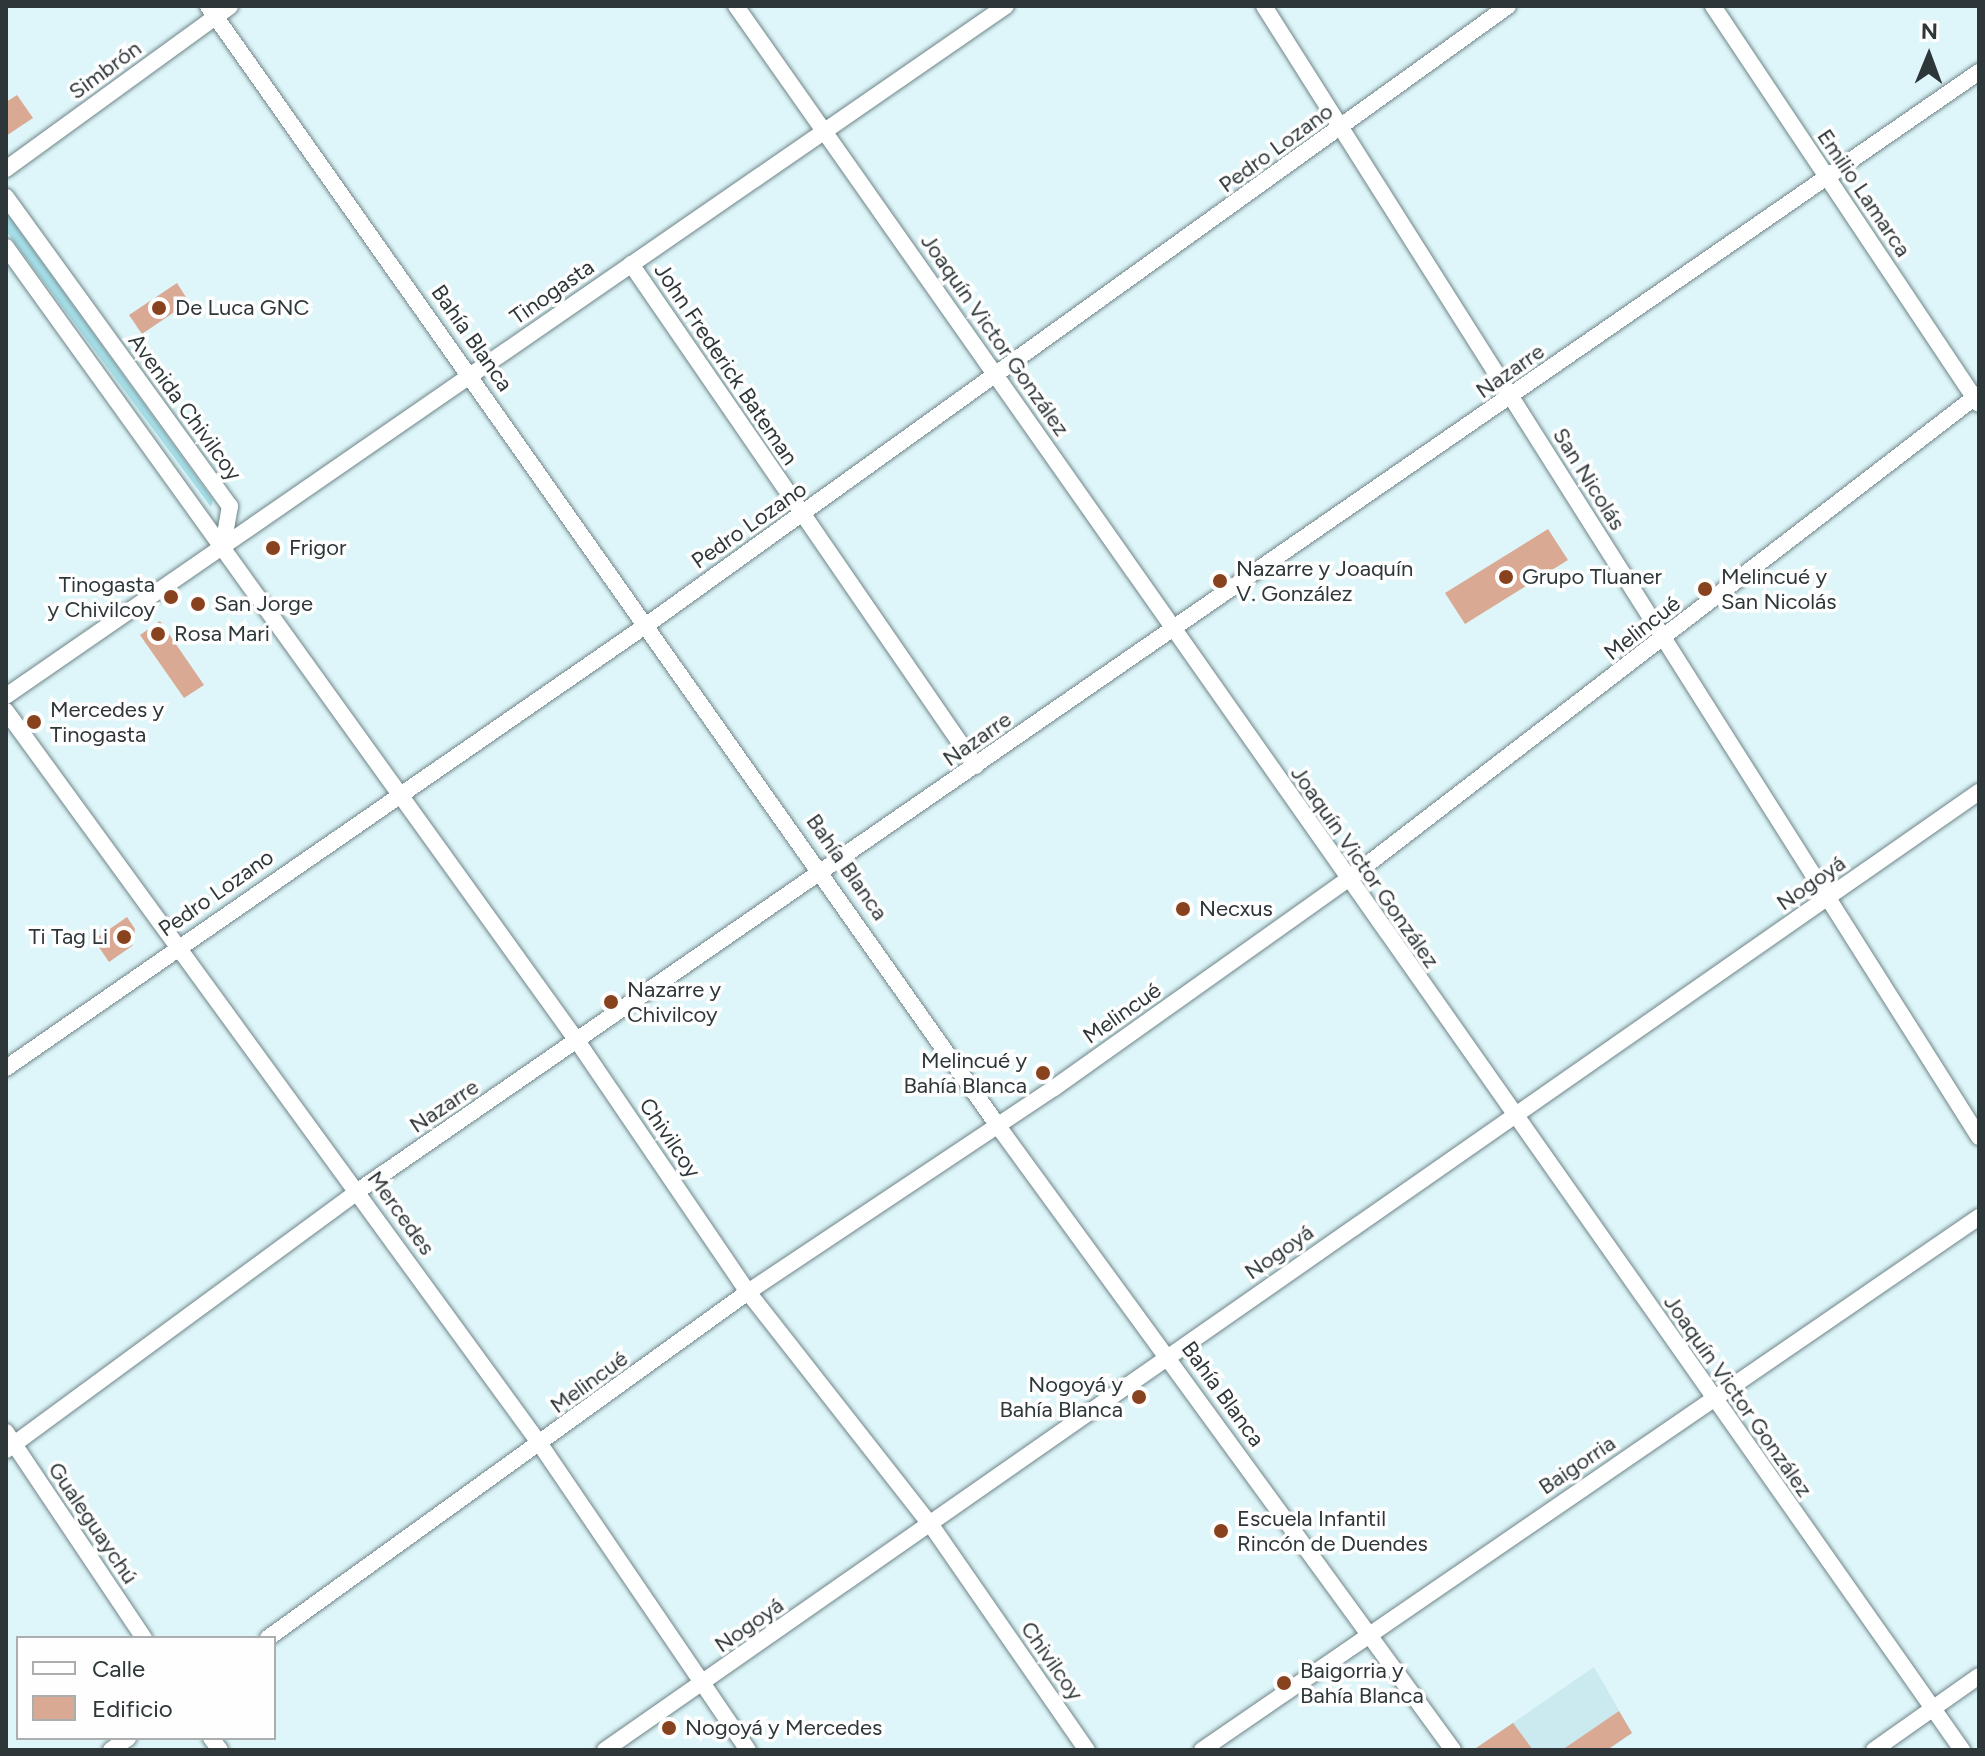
<!DOCTYPE html>
<meta charset="utf-8">
<style>
body{margin:0}
#map{position:relative;width:1985px;height:1756px;overflow:hidden;background:#def6f9;font-family:Figtree,sans-serif}
div>[style]{position:absolute}
[style*='--x']{left:calc(var(--x)*1px);top:calc(var(--y)*1px);width:calc(var(--w)*1px);rotate:calc(var(--a)*1deg)}
.built>*{inset:0;background:#caeaef}
.green>*{inset:0;background:#a6dee7}
.building>*{inset:0;background:#d9a994}
.roads{filter:drop-shadow(0 0 2px #708589) drop-shadow(0 0 2px #708589)}
.minor>*{height:16px;margin:-8px;padding:0 8px;transform-origin:8px;border-radius:8px;background:#fff}
.dots>*{width:22px;height:22px;translate:-50% -50%;box-sizing:border-box;border:4px solid #fefefe;border-radius:50%}
span{translate:-50% -50%;white-space:nowrap;text-align:center;line-height:1.15;-webkit-text-stroke:7px #fefefe;paint-order:stroke}
.street-label{font-size:22px;color:#2d3638}
.poi-label{font-size:22px;color:#2d3638}
.left{translate:0 -50%;text-align:left}
.right{translate:-100% -50%;text-align:right}
.frame{position:absolute;inset:0;border:8px solid #2d3638;pointer-events:none}
.legend{position:absolute;left:16px;top:1636px;width:260px;height:104px;box-sizing:border-box;background:#fefefe;border:2px solid #aaaeaf;margin:0;padding:10px 14px;list-style:none;font-size:24px;color:#2d3638}
.legend li{display:flex;align-items:center;gap:16px;height:40px}
.legend b{width:40px;border:2px solid #aaaeaf}
.north{position:absolute;left:1889px;top:16px;width:80px;height:80px;-webkit-text-stroke:6px #fefefe;paint-order:stroke;rotate:1deg;font-size:22px;font-weight:700;line-height:32px;text-align:center;color:#2d3638}
.north::after{content:'';display:block;margin:auto;width:28px;height:36px;background:#2d3638;clip-path:polygon(50% 0,100% 100%,50% 72%,0 100%)}
</style>
<div id="map">
<div class="built">
<i style="clip-path:polygon(1594px 1667px,1632px 1733px,1607px 1750px,1486px 1750px,1482px 1744px)"></i>
</div>
<div class="green">
<i style="clip-path:polygon(6px 212px,213px 500px,211px 507px,6px 231px)"></i>
</div>
<div class="building">
<i style="clip-path:polygon(17px 95px,33px 118px,6px 136px,6px 102px)"></i>
<i style="clip-path:polygon(177px 283px,189px 302px,142px 334px,129px 315px)"></i>
<i style="clip-path:polygon(1548px 529px,1568px 560px,1465px 624px,1445px 593px)"></i>
<i style="clip-path:polygon(160px 621px,204px 685px,184px 698px,140px 635px)"></i>
<i style="clip-path:polygon(127px 917px,135px 929px,132px 946px,109px 962px,94px 940px)"></i>
<i style="clip-path:polygon(1619px 1711px,1632px 1733px,1607px 1750px,1562px 1750px)"></i>
<i style="clip-path:polygon(1513px 1723px,1533px 1750px,1473px 1750px)"></i>
</div>
<div class="roads">
<div class="minor">
<i style="--x:208;--y:6;--w:1371;--a:54.8"></i>
<i style="--x:998;--y:1126;--w:772;--a:53.9"></i>
<i style="--x:736;--y:6;--w:2132;--a:54.89"></i>
<i style="--x:1264;--y:6;--w:1338;--a:57.7"></i>
<i style="--x:1713;--y:6;--w:478;--a:56.3"></i>
<i style="--x:6;--y:169;--w:277;--a:-36"></i>
<i style="--x:6;--y:197;--w:382;--a:54.1"></i>
<i style="--x:230;--y:506;--w:40;--a:100"></i>
<i style="--x:6;--y:247;--w:979;--a:54.27"></i>
<i style="--x:578;--y:1042;--w:302;--a:55.8"></i>
<i style="--x:748;--y:1292;--w:296;--a:51.9"></i>
<i style="--x:931;--y:1525;--w:274;--a:55.3"></i>
<i style="--x:631;--y:264;--w:609;--a:55.5"></i>
<i style="--x:6;--y:696;--w:1215;--a:-34.61"></i>
<i style="--x:6;--y:711;--w:907;--a:53.93"></i>
<i style="--x:540;--y:1444;--w:370;--a:55.8"></i>
<i style="--x:6;--y:1068;--w:781;--a:-34.67"></i>
<i style="--x:648;--y:624;--w:1059;--a:-35.7"></i>
<i style="--x:6;--y:1432;--w:248;--a:56.2"></i>
<i style="--x:6;--y:1450;--w:437;--a:-36.3"></i>
<i style="--x:358;--y:1191;--w:1970;--a:-34.62"></i>
<i style="--x:268;--y:1638;--w:592;--a:-35.79"></i>
<i style="--x:748;--y:1292;--w:368;--a:-33.7"></i>
<i style="--x:1054;--y:1088;--w:359;--a:-35.4"></i>
<i style="--x:1347;--y:880;--w:797;--a:-37.56"></i>
<i style="--x:211;--y:1738;--w:15;--a:53"></i>
<i style="--x:111;--y:1750;--w:21;--a:-35"></i>
<i style="--x:605;--y:1750;--w:1675;--a:-34.89"></i>
<i style="--x:1202;--y:1750;--w:942;--a:-34.45"></i>
<i style="--x:1874;--y:1750;--w:128;--a:-35.2"></i>
</div>
</div>
<div class="dots">
<i style="left:159px;top:308px;background:#89421e"></i>
<i style="left:273px;top:548px;background:#89421e"></i>
<i style="left:1506px;top:577px;background:#89421e"></i>
<i style="left:1220px;top:581px;background:#89421e"></i>
<i style="left:1705px;top:589px;background:#89421e"></i>
<i style="left:171px;top:597px;background:#89421e"></i>
<i style="left:198px;top:604px;background:#89421e"></i>
<i style="left:158px;top:634px;background:#89421e"></i>
<i style="left:34px;top:722px;background:#89421e"></i>
<i style="left:1183px;top:909px;background:#89421e"></i>
<i style="left:124px;top:937px;background:#89421e"></i>
<i style="left:611px;top:1002px;background:#89421e"></i>
<i style="left:1043px;top:1073px;background:#89421e"></i>
<i style="left:1139px;top:1397px;background:#89421e"></i>
<i style="left:1221px;top:1531px;background:#89421e"></i>
<i style="left:1284px;top:1683px;background:#89421e"></i>
<i style="left:669px;top:1728px;background:#89421e"></i>
</div>
<div class="street-label">
<span style="left:105px;top:70px;rotate:-36deg">Simbrón</span>
<span style="left:1276px;top:148px;rotate:-36deg">Pedro Lozano</span>
<span style="left:1864px;top:193px;rotate:56deg">Emilio Lamarca</span>
<span style="left:552px;top:292px;rotate:-35deg">Tinogasta</span>
<span style="left:995px;top:335px;rotate:55deg">Joaquín Victor González</span>
<span style="left:472px;top:338px;rotate:55deg">Bahía Blanca</span>
<span style="left:726px;top:364px;rotate:56deg">John Frederick Bateman</span>
<span style="left:1510px;top:371px;rotate:-35deg">Nazarre</span>
<span style="left:185px;top:407px;rotate:54deg">Avenida Chivilcoy</span>
<span style="left:1589px;top:479px;rotate:58deg">San Nicolás</span>
<span style="left:749px;top:525px;rotate:-35deg">Pedro Lozano</span>
<span style="left:1642px;top:628px;rotate:-38deg">Melincué</span>
<span style="left:977px;top:739px;rotate:-35deg">Nazarre</span>
<span style="left:847px;top:867px;rotate:55deg">Bahía Blanca</span>
<span style="left:1365px;top:867px;rotate:55deg">Joaquín Victor González</span>
<span style="left:1811px;top:883px;rotate:-35deg">Nogoyá</span>
<span style="left:216px;top:893px;rotate:-35deg">Pedro Lozano</span>
<span style="left:1122px;top:1013px;rotate:-35deg">Melincué</span>
<span style="left:444px;top:1106px;rotate:-34deg">Nazarre</span>
<span style="left:670px;top:1138px;rotate:56deg">Chivilcoy</span>
<span style="left:401px;top:1213px;rotate:54deg">Mercedes</span>
<span style="left:1279px;top:1252px;rotate:-35deg">Nogoyá</span>
<span style="left:589px;top:1382px;rotate:-36deg">Melincué</span>
<span style="left:1223px;top:1394px;rotate:54deg">Bahía Blanca</span>
<span style="left:1738px;top:1396px;rotate:55deg">Joaquín Victor González</span>
<span style="left:1577px;top:1465px;rotate:-34deg">Baigorria</span>
<span style="left:93px;top:1523px;rotate:56deg">Gualeguaychú</span>
<span style="left:749px;top:1625px;rotate:-35deg">Nogoyá</span>
<span style="left:1052px;top:1661px;rotate:55deg">Chivilcoy</span>
</div>
<div class="poi-label">
<span class="left" style="left:175px;top:308px">De Luca GNC</span>
<span class="left" style="left:289px;top:548px">Frigor</span>
<span class="left" style="left:1236px;top:581px">Nazarre y Joaquín<br>V. González</span>
<span class="left" style="left:1721px;top:589px">Melincué y<br>San Nicolás</span>
<span class="left" style="left:1522px;top:577px">Grupo Tluaner</span>
<span class="right" style="left:155px;top:597px">Tinogasta<br>y Chivilcoy</span>
<span class="left" style="left:214px;top:604px">San Jorge</span>
<span class="left" style="left:174px;top:634px">Rosa Mari</span>
<span class="left" style="left:50px;top:722px">Mercedes y<br>Tinogasta</span>
<span class="left" style="left:1199px;top:909px">Necxus</span>
<span class="right" style="left:108px;top:937px">Ti Tag Li</span>
<span class="left" style="left:627px;top:1002px">Nazarre y<br>Chivilcoy</span>
<span class="right" style="left:1027px;top:1073px">Melincué y<br>Bahía Blanca</span>
<span class="right" style="left:1123px;top:1397px">Nogoyá y<br>Bahía Blanca</span>
<span class="left" style="left:1237px;top:1531px">Escuela Infantil<br>Rincón de Duendes</span>
<span class="left" style="left:1300px;top:1683px">Baigorria y<br>Bahía Blanca</span>
<span class="left" style="left:685px;top:1728px">Nogoyá y Mercedes</span>
</div>
<div class="frame"></div>
<ul class="legend">
<li><b style="height:10px;background:#fff"></b>Calle</li>
<li><b style="height:22px;background:#d9a994"></b>Edificio</li>
</ul>
<div class="north">N</div>
</div>
